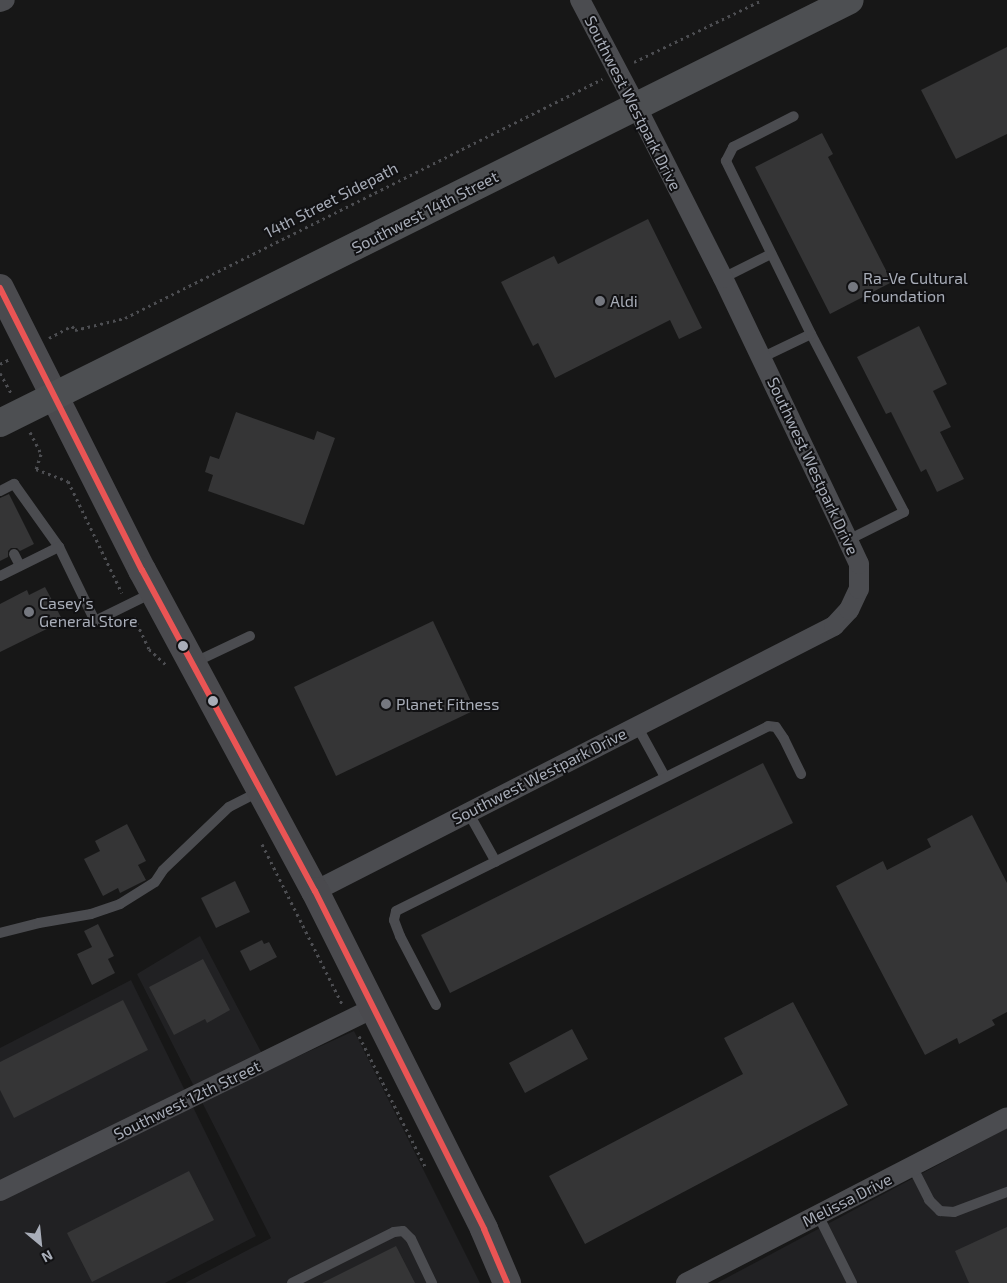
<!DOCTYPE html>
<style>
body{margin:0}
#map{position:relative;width:1007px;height:1283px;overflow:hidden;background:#171717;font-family:"Exo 2",sans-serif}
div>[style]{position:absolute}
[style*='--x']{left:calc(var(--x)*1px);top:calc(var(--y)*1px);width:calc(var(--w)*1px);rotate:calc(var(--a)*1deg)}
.built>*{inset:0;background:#212123}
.building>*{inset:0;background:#353536}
.path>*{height:3px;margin-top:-1.5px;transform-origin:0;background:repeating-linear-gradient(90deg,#4d4e52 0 2.5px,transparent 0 6.5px)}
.lane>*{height:10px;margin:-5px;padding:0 5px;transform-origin:5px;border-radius:5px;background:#4b4c50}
.street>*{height:20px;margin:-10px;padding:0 10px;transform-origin:10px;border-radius:10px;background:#4b4c50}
.secondary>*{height:28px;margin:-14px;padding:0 14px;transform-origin:14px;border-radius:14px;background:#4a4a4e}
.primary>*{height:28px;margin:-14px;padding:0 14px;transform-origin:14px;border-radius:14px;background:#4d4f52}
.bus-1>*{height:6px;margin:-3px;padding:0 3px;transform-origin:3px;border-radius:3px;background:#ea5454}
.dots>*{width:14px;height:14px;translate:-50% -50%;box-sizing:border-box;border:2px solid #111113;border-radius:50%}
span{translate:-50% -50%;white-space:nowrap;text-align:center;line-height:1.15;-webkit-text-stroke:4px #111113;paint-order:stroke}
.street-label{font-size:16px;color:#a8adb8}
.poi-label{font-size:16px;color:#a8adb8}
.left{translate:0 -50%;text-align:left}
.north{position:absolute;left:15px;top:1218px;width:50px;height:50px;-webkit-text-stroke:4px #111113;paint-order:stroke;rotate:152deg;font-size:14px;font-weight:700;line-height:20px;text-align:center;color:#a8adb8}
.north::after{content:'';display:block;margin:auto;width:18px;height:22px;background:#a8adb8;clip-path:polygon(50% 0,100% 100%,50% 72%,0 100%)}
</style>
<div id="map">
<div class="built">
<i style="clip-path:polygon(200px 936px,270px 1069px,354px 1031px,480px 1283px,185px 1283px,271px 1238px,137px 974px)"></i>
<i style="clip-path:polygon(131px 980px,256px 1236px,165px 1283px,0 1283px,0 1048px)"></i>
<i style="clip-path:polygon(1007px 1128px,1007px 1283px,717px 1283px)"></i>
</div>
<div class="building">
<i style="clip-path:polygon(1007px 47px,1007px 134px,956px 159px,921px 90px)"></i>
<i style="clip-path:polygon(822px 133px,833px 154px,828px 157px,892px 282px,830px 314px,755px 167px)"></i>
<i style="clip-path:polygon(648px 219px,702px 328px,679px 339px,670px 320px,555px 378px,538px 343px,533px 346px,501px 282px,554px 256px,558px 264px)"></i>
<i style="clip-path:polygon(919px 326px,947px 384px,933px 391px,951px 427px,940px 432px,964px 479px,937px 492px,926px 469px,921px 472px,891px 412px,886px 414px,857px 357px)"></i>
<i style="clip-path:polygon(236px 412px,314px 440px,317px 431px,335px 438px,304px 525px,208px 491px,213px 475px,205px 472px,210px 456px,219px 459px)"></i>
<i style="clip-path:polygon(9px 494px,34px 544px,20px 551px,17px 548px,11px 548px,8px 551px,8px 557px,0 561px,0 498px)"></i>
<i style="clip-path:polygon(45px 587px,63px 621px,0 652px,0 604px,27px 590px,29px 595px)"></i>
<i style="clip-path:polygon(433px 621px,475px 710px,336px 776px,294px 687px)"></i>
<i style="clip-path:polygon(763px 763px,793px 823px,450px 993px,421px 935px)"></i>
<i style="clip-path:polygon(972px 815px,1007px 883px,1007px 1012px,992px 1020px,995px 1025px,959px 1044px,957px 1038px,925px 1055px,836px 886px,883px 861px,887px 870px,931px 847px,927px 839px)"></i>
<i style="clip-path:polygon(127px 824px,146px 861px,138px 865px,146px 880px,120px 893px,118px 888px,103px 896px,84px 859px,100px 851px,95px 841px)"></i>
<i style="clip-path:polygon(235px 881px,250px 912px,216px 928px,201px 898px)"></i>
<i style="clip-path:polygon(98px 924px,114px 956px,108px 959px,115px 973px,92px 985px,77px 954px,92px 947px,84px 931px)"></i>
<i style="clip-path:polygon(262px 940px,264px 944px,269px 942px,277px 957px,250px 971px,240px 951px)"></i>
<i style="clip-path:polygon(203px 959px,230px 1010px,207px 1023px,205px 1019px,174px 1035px,149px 987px)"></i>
<i style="clip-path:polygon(123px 1000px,148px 1050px,14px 1118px,0 1090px,0 1062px)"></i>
<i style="clip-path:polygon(793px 1002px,848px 1105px,585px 1244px,549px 1176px,743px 1074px,724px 1038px)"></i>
<i style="clip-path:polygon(572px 1029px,588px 1059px,525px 1093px,509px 1063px)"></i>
<i style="clip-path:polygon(189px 1171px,214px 1220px,92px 1282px,67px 1233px)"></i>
<i style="clip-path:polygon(1007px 1227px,1007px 1283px,969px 1283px,955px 1251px)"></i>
<i style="clip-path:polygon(396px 1246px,415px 1283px,322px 1283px)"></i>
</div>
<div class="path">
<i style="--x:634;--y:62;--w:142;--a:-25.8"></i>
<i style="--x:49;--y:338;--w:26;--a:-28"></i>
<i style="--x:72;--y:326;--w:5;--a:53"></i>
<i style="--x:75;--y:330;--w:51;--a:-13.5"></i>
<i style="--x:125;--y:318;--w:534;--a:-26.61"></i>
<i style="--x:0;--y:364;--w:11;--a:-27"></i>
<i style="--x:0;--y:373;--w:23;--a:61"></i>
<i style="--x:30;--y:432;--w:25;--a:63"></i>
<i style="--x:41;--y:454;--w:16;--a:108"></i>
<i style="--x:36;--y:469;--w:34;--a:21"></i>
<i style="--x:68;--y:481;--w:124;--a:64.3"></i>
<i style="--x:134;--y:617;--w:35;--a:65"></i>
<i style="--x:149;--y:649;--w:23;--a:43"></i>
<i style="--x:262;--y:844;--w:179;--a:63.4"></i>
<i style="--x:359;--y:1036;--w:146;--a:63.1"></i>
</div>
<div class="lane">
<i style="--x:723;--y:278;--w:54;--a:-26.6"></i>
<i style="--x:811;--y:334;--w:201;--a:62.4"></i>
<i style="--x:904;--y:512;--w:63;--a:153.4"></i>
<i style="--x:761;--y:358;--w:55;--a:-25.6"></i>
<i style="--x:811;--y:334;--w:193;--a:-116.2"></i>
<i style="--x:726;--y:161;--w:16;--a:-63"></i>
<i style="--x:733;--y:147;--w:68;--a:-26.9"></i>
<i style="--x:0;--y:491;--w:16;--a:-27"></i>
<i style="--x:14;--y:484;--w:77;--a:54.5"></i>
<i style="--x:59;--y:547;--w:82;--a:64.1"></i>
<i style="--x:95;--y:621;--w:64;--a:-26.2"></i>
<i style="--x:14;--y:554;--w:13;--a:63"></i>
<i style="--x:0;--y:576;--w:66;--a:-26.2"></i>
<i style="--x:193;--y:663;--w:63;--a:-25.3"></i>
<i style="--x:637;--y:726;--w:58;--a:61.2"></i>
<i style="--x:468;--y:812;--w:57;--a:60.8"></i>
<i style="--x:0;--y:933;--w:40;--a:-14.4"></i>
<i style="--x:39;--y:923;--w:53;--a:-9.8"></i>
<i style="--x:91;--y:914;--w:31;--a:-19"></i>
<i style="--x:120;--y:904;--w:41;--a:-32.2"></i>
<i style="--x:155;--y:882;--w:14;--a:-56"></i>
<i style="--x:163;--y:870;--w:91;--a:-43.7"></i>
<i style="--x:229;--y:807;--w:36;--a:-27"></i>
<i style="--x:436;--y:1005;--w:78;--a:-117.6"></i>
<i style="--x:400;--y:936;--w:17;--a:-111"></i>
<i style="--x:394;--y:920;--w:9;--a:-77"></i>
<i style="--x:396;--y:911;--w:415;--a:-26.4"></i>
<i style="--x:768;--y:726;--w:8;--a:7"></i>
<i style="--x:776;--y:727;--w:14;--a:56"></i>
<i style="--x:784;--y:739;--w:39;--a:64"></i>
<i style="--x:912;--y:1166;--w:38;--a:63"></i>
<i style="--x:929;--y:1200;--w:16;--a:45"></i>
<i style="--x:940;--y:1211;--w:14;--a:4"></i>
<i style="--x:954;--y:1212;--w:57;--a:-20.7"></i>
<i style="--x:818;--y:1215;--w:76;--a:63.4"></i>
<i style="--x:292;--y:1283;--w:114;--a:-26.6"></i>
<i style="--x:394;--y:1232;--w:9;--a:-6"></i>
<i style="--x:403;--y:1231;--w:11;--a:45"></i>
<i style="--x:411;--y:1239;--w:49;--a:64.5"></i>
</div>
<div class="street">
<i style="--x:0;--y:2;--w:5;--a:-22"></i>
<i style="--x:315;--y:891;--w:583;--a:-27.05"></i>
<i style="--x:834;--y:626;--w:22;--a:-47"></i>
<i style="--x:849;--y:610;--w:23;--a:-65"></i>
<i style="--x:859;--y:589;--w:25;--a:-90"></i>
<i style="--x:859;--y:564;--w:26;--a:-115"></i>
<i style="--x:848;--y:540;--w:290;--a:-115.5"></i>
<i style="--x:723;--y:278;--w:193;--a:-116.8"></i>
<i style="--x:636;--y:106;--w:120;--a:-117.8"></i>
<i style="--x:0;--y:1191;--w:415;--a:-26.1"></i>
<i style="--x:686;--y:1283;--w:361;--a:-27.3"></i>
</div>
<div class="secondary">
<i style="--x:0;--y:288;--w:316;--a:63.3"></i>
<i style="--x:142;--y:570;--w:365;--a:61.7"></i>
<i style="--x:315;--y:891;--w:378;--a:63.4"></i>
<i style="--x:484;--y:1229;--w:59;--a:66.9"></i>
</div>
<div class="primary">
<i style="--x:0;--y:423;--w:949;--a:-26.46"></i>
</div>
<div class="bus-1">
<i style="--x:0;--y:288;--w:316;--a:63.3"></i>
<i style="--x:142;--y:570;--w:365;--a:61.7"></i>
<i style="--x:315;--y:891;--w:378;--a:63.4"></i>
<i style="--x:484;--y:1229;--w:59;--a:66.9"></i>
</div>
<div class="dots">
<i style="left:853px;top:287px;background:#757880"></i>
<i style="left:600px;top:301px;background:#757880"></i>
<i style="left:29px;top:612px;background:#757880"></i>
<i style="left:183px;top:646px;background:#a8adb8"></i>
<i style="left:213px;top:701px;background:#a8adb8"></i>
<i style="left:386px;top:704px;background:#757880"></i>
</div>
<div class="street-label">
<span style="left:633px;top:103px;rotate:63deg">Southwest Westpark Drive</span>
<span style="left:331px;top:200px;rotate:-27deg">14th Street Sidepath</span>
<span style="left:425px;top:212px;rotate:-27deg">Southwest 14th Street</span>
<span style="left:813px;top:466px;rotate:65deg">Southwest Westpark Drive</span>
<span style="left:539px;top:776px;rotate:-27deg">Southwest Westpark Drive</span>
<span style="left:187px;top:1100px;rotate:-26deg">Southwest 12th Street</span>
<span style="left:847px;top:1200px;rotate:-27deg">Melissa Drive</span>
</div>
<div class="poi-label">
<span class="left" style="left:863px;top:287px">Ra-Ve Cultural<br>Foundation</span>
<span class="left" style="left:610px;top:301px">Aldi</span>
<span class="left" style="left:39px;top:612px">Casey's<br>General Store</span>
<span class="left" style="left:396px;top:704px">Planet Fitness</span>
</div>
<div class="north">N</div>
</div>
